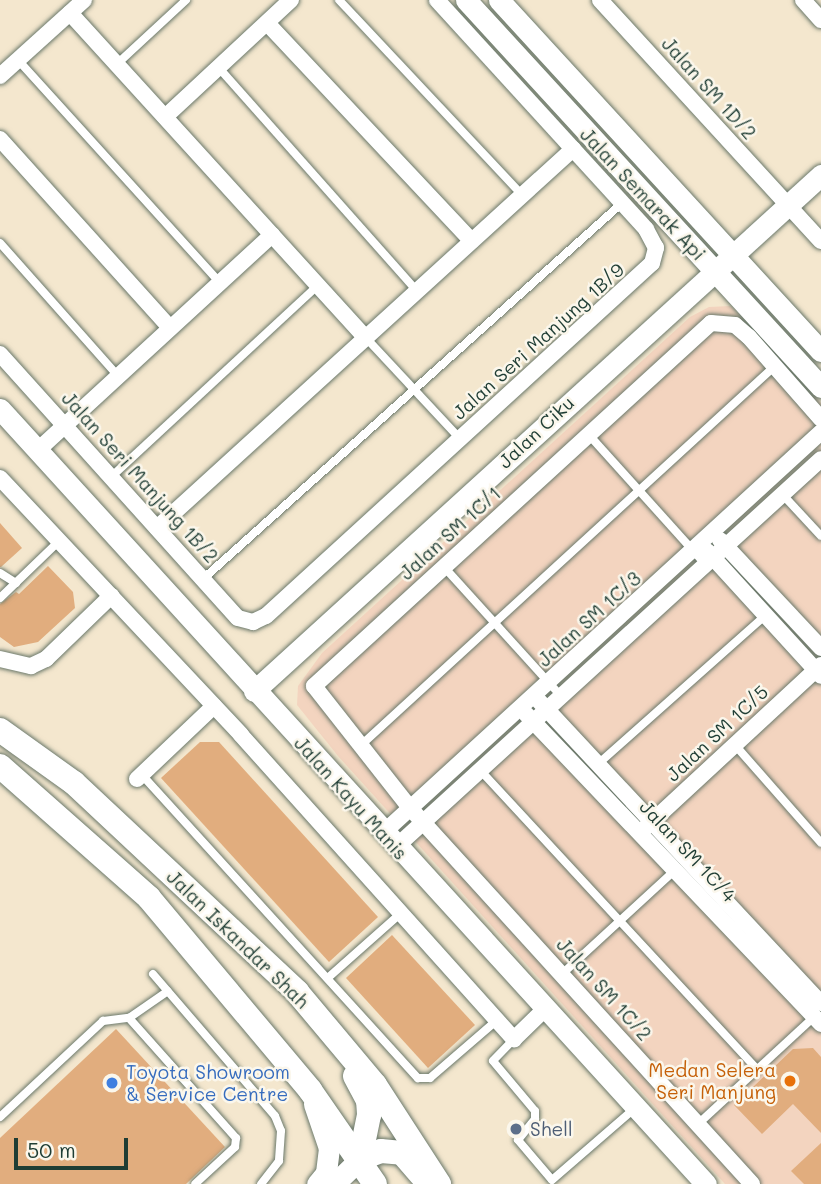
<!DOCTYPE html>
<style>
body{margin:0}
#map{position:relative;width:821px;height:1184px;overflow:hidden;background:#f4e7ce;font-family:Mali,sans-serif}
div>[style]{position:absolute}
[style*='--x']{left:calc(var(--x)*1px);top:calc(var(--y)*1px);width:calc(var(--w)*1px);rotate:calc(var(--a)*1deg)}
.built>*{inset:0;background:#f3d4bf}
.building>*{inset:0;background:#e1ad7e}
.roads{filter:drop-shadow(0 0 2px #6a786a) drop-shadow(0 0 2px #6a786a)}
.lane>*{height:8px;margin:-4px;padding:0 4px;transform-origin:4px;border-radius:4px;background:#fff}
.street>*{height:16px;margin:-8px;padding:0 8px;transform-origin:8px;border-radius:8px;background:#fff}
.secondary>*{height:21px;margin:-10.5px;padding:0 10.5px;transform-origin:10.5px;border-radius:10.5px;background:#fff}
.primary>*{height:24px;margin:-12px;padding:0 12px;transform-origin:12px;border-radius:12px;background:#fff}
.dots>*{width:19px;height:19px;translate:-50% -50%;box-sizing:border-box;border:4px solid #fbf7ec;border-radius:50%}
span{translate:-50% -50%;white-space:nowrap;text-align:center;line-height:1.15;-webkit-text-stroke:5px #fbf7ec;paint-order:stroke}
.street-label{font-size:19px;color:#1f3d34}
.food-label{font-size:19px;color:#c56008}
.right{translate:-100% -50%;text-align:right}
.shop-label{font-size:19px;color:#366cbe}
.left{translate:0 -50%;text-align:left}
.service-label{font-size:19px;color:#4e5e75}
.scale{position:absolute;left:14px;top:1138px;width:114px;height:32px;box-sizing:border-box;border:4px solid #1f3d34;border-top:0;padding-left:9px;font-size:21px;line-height:24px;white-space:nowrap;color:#1f3d34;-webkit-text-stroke:5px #fbf7ec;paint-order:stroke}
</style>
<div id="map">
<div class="built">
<i style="clip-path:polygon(731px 306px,821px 403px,821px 1184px,725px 1184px,338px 756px,297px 705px,298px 686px,322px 653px,690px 317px,709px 307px)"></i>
</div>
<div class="building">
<i style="clip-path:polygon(0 523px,22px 548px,1px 567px,0 567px)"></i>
<i style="clip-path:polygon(48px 566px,73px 592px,75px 608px,38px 642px,14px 647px,0 637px,0 604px,16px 592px,19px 594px)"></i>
<i style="clip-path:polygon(200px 742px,219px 742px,378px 917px,329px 962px,161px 778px)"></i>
<i style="clip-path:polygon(392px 935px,475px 1025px,428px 1068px,346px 978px)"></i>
<i style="clip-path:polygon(116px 1029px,225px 1147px,186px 1184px,0 1184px,0 1138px)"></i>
<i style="clip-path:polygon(813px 1048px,821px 1057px,821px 1133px,793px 1104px,762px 1134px,734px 1105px,793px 1049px)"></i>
<i style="clip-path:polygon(821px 1143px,821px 1184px,804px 1184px,791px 1171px)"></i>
</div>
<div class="roads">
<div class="lane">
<i style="--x:339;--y:0;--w:267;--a:46.8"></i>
<i style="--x:18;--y:60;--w:301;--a:47.8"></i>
<i style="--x:117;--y:64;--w:94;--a:-42.8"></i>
<i style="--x:219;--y:68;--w:298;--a:48.4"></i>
<i style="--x:0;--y:243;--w:178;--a:48.4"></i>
<i style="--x:366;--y:338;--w:139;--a:47"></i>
<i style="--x:589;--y:435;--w:173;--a:48"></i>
<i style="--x:111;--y:477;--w:282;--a:-42.8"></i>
<i style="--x:782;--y:494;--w:57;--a:47.1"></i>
<i style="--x:444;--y:567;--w:174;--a:47.8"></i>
<i style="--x:0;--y:573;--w:19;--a:32"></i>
<i style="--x:203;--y:579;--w:563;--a:-41.9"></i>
<i style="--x:0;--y:598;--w:82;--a:-44"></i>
<i style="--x:735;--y:745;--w:130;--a:48.7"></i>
<i style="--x:359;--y:747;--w:564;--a:-42.49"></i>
<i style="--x:598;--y:764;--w:225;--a:-41.6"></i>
<i style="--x:480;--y:770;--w:408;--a:47.2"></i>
<i style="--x:142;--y:775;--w:410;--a:47.7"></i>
<i style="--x:418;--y:1078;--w:12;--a:0"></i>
<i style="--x:430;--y:1078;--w:87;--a:-40.8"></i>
<i style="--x:153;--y:974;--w:187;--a:49.3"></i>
<i style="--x:275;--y:1116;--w:16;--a:68"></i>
<i style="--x:281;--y:1131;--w:30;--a:94"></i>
<i style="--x:279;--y:1161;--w:29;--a:128"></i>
<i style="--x:562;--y:974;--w:155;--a:-42.6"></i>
<i style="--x:330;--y:976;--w:95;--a:-41.6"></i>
<i style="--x:129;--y:1018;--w:161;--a:48.3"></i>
<i style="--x:236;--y:1138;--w:9;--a:96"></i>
<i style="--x:235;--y:1147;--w:54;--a:137.2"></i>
<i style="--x:514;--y:1039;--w:30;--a:134"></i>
<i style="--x:493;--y:1061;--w:65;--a:50"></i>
<i style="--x:535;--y:1111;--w:8;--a:90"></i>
<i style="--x:535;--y:1119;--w:27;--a:129"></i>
<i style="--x:518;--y:1140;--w:52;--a:49.6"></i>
<i style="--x:552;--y:1180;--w:108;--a:-40.9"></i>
<i style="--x:0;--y:1117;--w:141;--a:-43"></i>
<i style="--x:103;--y:1021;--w:26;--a:-7"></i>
<i style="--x:129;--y:1018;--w:47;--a:-34.7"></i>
<i style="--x:698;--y:1124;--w:158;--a:-42.7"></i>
</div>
<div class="street">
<i style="--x:600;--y:0;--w:327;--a:47.5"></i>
<i style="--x:803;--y:0;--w:27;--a:48"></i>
<i style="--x:70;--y:13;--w:440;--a:47.7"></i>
<i style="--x:267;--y:23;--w:299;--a:46.8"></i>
<i style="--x:0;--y:76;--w:113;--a:-42.1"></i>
<i style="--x:165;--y:117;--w:172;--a:-42.9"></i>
<i style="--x:0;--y:139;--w:254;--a:48"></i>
<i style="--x:0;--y:354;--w:355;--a:48"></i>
<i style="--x:238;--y:618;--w:16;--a:15"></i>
<i style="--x:253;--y:622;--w:14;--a:-25"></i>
<i style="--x:266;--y:616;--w:523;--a:-42.44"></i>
<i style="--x:652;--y:263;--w:16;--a:-75"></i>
<i style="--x:656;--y:248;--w:21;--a:-118"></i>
<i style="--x:646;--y:229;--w:310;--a:-132.4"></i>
<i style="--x:38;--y:450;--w:318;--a:-42.6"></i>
<i style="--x:0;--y:478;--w:352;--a:46.8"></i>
<i style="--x:241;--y:735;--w:409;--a:48.1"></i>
<i style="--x:514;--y:1039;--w:43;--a:-44.1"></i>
<i style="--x:157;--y:528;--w:563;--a:-42.34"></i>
<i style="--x:720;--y:540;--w:148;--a:46.9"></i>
<i style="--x:707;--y:551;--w:169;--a:47.6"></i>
<i style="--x:0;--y:659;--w:32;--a:13"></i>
<i style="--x:31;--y:666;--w:17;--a:-25"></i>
<i style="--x:46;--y:659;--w:91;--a:-44.1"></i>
<i style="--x:539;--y:701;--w:413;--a:47"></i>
<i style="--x:526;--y:714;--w:428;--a:46.4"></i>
<i style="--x:137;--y:779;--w:106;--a:-43.5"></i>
<i style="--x:645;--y:828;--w:240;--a:-42.8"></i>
<i style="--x:383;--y:833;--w:594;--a:-42.47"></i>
<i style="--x:396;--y:847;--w:575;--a:-42.39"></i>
<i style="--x:752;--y:1184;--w:508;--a:-132.29"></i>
<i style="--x:410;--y:808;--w:155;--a:-128.2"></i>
<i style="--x:314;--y:686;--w:538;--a:-42.44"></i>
<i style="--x:711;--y:323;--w:24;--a:5"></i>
<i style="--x:735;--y:325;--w:18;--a:41"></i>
<i style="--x:749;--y:337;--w:109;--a:48.7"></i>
</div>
<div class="secondary">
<i style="--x:466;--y:0;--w:525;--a:47.47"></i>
<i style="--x:499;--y:0;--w:476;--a:47.5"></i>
<i style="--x:0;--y:409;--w:1048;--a:47.67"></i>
<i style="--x:254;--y:691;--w:767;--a:-42.3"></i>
<i style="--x:314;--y:1104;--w:46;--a:71.2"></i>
<i style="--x:329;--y:1148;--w:25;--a:97"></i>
<i style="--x:326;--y:1173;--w:14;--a:129"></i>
<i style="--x:334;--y:1184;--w:36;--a:-44"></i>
</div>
<div class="primary">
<i style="--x:0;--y:730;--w:91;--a:35.6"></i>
<i style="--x:74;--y:783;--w:306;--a:43.1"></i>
<i style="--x:297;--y:992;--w:121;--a:50"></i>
<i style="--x:375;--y:1085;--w:118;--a:57.1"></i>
<i style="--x:0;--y:766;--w:199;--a:41.5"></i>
<i style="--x:149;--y:898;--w:251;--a:50"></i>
<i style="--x:310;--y:1090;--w:114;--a:55.3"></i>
<i style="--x:355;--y:1076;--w:27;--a:62"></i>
<i style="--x:368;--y:1100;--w:15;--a:86"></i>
<i style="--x:369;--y:1115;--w:45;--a:101.6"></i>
<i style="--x:360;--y:1159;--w:22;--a:-21"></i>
<i style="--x:381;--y:1151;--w:21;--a:5"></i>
<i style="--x:402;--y:1153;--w:32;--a:49"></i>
</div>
</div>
<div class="dots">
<i style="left:790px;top:1081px;background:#e8710a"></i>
<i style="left:112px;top:1083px;background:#3f7fe0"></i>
<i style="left:516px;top:1129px;background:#5c6f8a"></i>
</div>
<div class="street-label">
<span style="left:709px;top:88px;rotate:48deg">Jalan SM 1D/2</span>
<span style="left:643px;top:194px;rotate:47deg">Jalan Semarak Api</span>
<span style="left:538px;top:341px;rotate:-42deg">Jalan Seri Manjung 1B/9</span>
<span style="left:536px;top:432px;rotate:-43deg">Jalan Ciku</span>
<span style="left:140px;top:477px;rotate:48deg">Jalan Seri Manjung 1B/2</span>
<span style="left:450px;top:533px;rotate:-42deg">Jalan SM 1C/1</span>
<span style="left:589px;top:619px;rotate:-42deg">Jalan SM 1C/3</span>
<span style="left:717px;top:733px;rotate:-43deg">Jalan SM 1C/5</span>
<span style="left:351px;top:798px;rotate:48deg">Jalan Kayu Manis</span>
<span style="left:688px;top:851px;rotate:47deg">Jalan SM 1C/4</span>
<span style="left:238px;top:939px;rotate:44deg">Jalan Iskandar Shah</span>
<span style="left:604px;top:989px;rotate:48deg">Jalan SM 1C/2</span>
</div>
<div class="food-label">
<span class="right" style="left:776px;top:1081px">Medan Selera<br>Seri Manjung</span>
</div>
<div class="shop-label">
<span class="left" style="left:126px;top:1083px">Toyota Showroom<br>&amp; Service Centre</span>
</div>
<div class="service-label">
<span class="left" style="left:530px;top:1129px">Shell</span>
</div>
<div class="scale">50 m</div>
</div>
